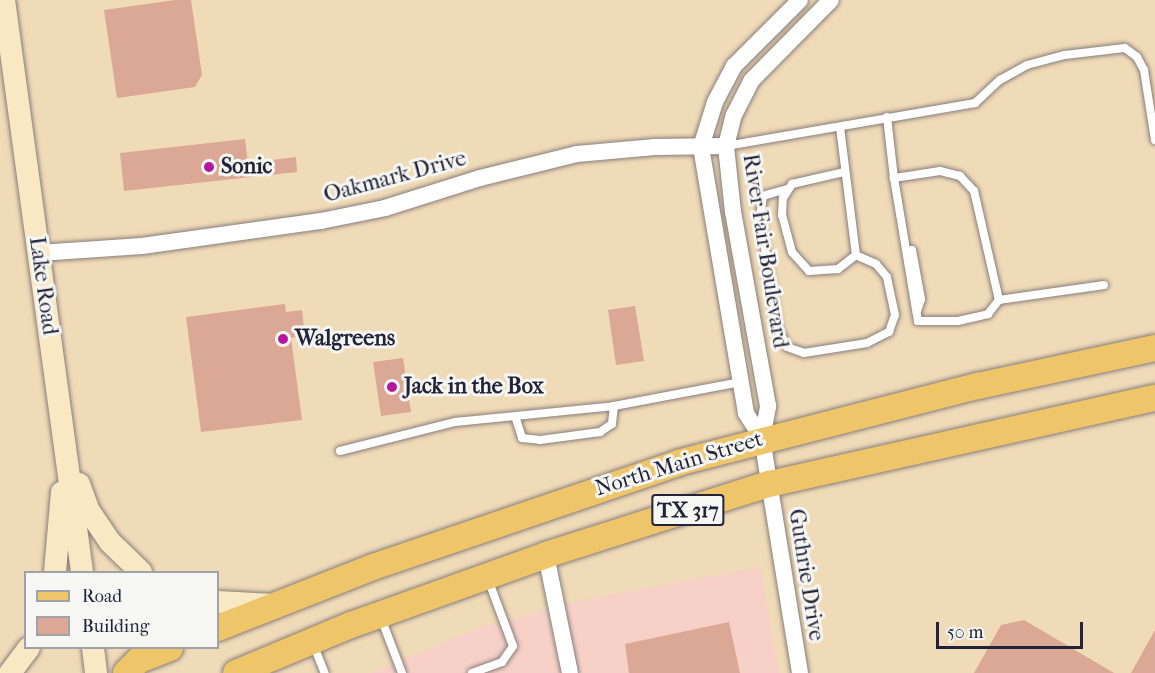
<!DOCTYPE html>
<style>
body{margin:0}
#map{position:relative;width:1155px;height:673px;overflow:hidden;background:#f0dbb9;font-family:"IM FELL French Canon",serif}
div>[style]{position:absolute}
[style*='--x']{left:calc(var(--x)*1px);top:calc(var(--y)*1px);width:calc(var(--w)*1px);rotate:calc(var(--a)*1deg)}
.built>*{inset:0;background:#f7d1c8}
.building>*{inset:0;background:#daa895}
.roads{filter:drop-shadow(0 0 2px #897e7a) drop-shadow(0 0 2px #897e7a)}
.service>*{height:8px;margin:-4px;padding:0 4px;transform-origin:4px;border-radius:4px;background:#fff}
.minor>*{height:16px;margin:-8px;padding:0 8px;transform-origin:8px;border-radius:8px;background:#fff}
.secondary>*{height:22px;margin:-11px;padding:0 11px;transform-origin:11px;border-radius:11px;background:#f8e8c3}
.primary>*{height:26px;margin:-13px;padding:0 13px;transform-origin:13px;border-radius:13px;background:#eec569}
.dots>*{width:16px;height:16px;translate:-50% -50%;box-sizing:border-box;border:3px solid #f6f6f2;border-radius:50%}
span{translate:-50% -50%;white-space:nowrap;text-align:center;line-height:1.15;-webkit-text-stroke:6px #f6f6f2;paint-order:stroke}
.shield-label span{padding:2px 4px;background:#f6f6f2;border:2px solid;border-radius:4px;-webkit-text-stroke-width:0}
.shield-label{font-size:21px;color:#22223b;font-weight:700}
.poi-label{font-size:22px;color:#22223b;font-weight:700}
.left{translate:0 -50%;text-align:left}
.street-label{font-size:22px;color:#22223b}
.legend{position:absolute;left:24px;top:571px;width:195px;height:78px;box-sizing:border-box;background:#f6f6f2;border:2px solid #a1a1a9;margin:0;padding:8px 10px;list-style:none;font-size:18px;color:#22223b}
.legend li{display:flex;align-items:center;gap:12px;height:30px}
.legend b{width:30px;border:2px solid #a1a1a9}
.scale{position:absolute;left:936px;top:622px;width:147px;height:27px;box-sizing:border-box;border:3px solid #22223b;border-top:0;padding-left:8px;font-size:18px;line-height:21px;white-space:nowrap;color:#22223b;-webkit-text-stroke:4px #f6f6f2;paint-order:stroke}
</style>
<div id="map">
<div class="built">
<i style="clip-path:polygon(760px 567px,779px 673px,371px 673px,484px 626px,588px 599px)"></i>
</div>
<div class="building">
<i style="clip-path:polygon(175px 0,191px 0,202px 75px,195px 87px,117px 98px,104px 10px)"></i>
<i style="clip-path:polygon(245px 139px,248px 163px,296px 157px,297px 172px,124px 191px,120px 153px)"></i>
<i style="clip-path:polygon(285px 304px,286px 312px,302px 310px,305px 336px,291px 338px,302px 420px,201px 432px,186px 317px)"></i>
<i style="clip-path:polygon(635px 306px,644px 361px,616px 365px,608px 310px)"></i>
<i style="clip-path:polygon(403px 358px,411px 412px,381px 416px,373px 362px)"></i>
<i style="clip-path:polygon(1024px 620px,1114px 673px,974px 673px,1001px 625px)"></i>
<i style="clip-path:polygon(729px 622px,740px 673px,629px 673px,625px 644px)"></i>
<i style="clip-path:polygon(1155px 630px,1155px 673px,1131px 673px)"></i>
</div>
<div class="roads">
<div class="service">
<i style="--x:887;--y:117;--w:61;--a:83.5"></i>
<i style="--x:894;--y:178;--w:145;--a:80.5"></i>
<i style="--x:918;--y:321;--w:40;--a:0"></i>
<i style="--x:958;--y:321;--w:31;--a:-13"></i>
<i style="--x:988;--y:314;--w:18;--a:-52"></i>
<i style="--x:999;--y:300;--w:112;--a:-102.9"></i>
<i style="--x:974;--y:191;--w:21;--a:-133"></i>
<i style="--x:960;--y:176;--w:21;--a:-166"></i>
<i style="--x:940;--y:171;--w:47;--a:171.3"></i>
<i style="--x:840;--y:127;--w:129;--a:82.9"></i>
<i style="--x:856;--y:255;--w:23;--a:142"></i>
<i style="--x:838;--y:269;--w:29;--a:176"></i>
<i style="--x:809;--y:271;--w:25;--a:-132"></i>
<i style="--x:792;--y:252;--w:38;--a:-105"></i>
<i style="--x:782;--y:215;--w:17;--a:-87"></i>
<i style="--x:783;--y:198;--w:17;--a:-57"></i>
<i style="--x:792;--y:184;--w:53;--a:-13"></i>
<i style="--x:726;--y:146;--w:253;--a:-9.8"></i>
<i style="--x:975;--y:103;--w:34;--a:-43"></i>
<i style="--x:1000;--y:80;--w:31;--a:-29"></i>
<i style="--x:1027;--y:65;--w:39;--a:-15"></i>
<i style="--x:1065;--y:55;--w:60;--a:-6.7"></i>
<i style="--x:1125;--y:48;--w:15;--a:37"></i>
<i style="--x:1137;--y:57;--w:15;--a:62"></i>
<i style="--x:1144;--y:70;--w:71;--a:81.1"></i>
<i style="--x:787;--y:189;--w:25;--a:164"></i>
<i style="--x:763;--y:196;--w:22;--a:98"></i>
<i style="--x:760;--y:218;--w:112;--a:80.8"></i>
<i style="--x:778;--y:329;--w:20;--a:63"></i>
<i style="--x:787;--y:347;--w:18;--a:19"></i>
<i style="--x:804;--y:353;--w:64;--a:-9"></i>
<i style="--x:867;--y:343;--w:25;--a:-27"></i>
<i style="--x:889;--y:332;--w:18;--a:-71"></i>
<i style="--x:895;--y:315;--w:39;--a:-102"></i>
<i style="--x:887;--y:277;--w:17;--a:-130"></i>
<i style="--x:876;--y:264;--w:22;--a:-156"></i>
<i style="--x:912;--y:250;--w:50;--a:79.6"></i>
<i style="--x:921;--y:299;--w:13;--a:108"></i>
<i style="--x:999;--y:300;--w:106;--a:-8.1"></i>
<i style="--x:516;--y:419;--w:20;--a:72"></i>
<i style="--x:522;--y:438;--w:18;--a:6"></i>
<i style="--x:540;--y:440;--w:61;--a:-7.6"></i>
<i style="--x:600;--y:432;--w:14;--a:-34"></i>
<i style="--x:612;--y:424;--w:18;--a:-84"></i>
<i style="--x:340;--y:451;--w:119;--a:-14.2"></i>
<i style="--x:455;--y:422;--w:160;--a:-5.7"></i>
<i style="--x:614;--y:406;--w:129;--a:-10.7"></i>
<i style="--x:381;--y:618;--w:59;--a:69.1"></i>
<i style="--x:313;--y:644;--w:31;--a:68"></i>
<i style="--x:472;--y:673;--w:32;--a:-20"></i>
<i style="--x:502;--y:662;--w:19;--a:-55"></i>
<i style="--x:513;--y:646;--w:72;--a:-110.5"></i>
</div>
<div class="minor">
<i style="--x:39;--y:253;--w:103;--a:-3.9"></i>
<i style="--x:142;--y:246;--w:181;--a:-8"></i>
<i style="--x:321;--y:221;--w:65;--a:-11.5"></i>
<i style="--x:385;--y:208;--w:100;--a:-17.5"></i>
<i style="--x:480;--y:178;--w:100;--a:-13.9"></i>
<i style="--x:577;--y:154;--w:78;--a:-5.1"></i>
<i style="--x:655;--y:147;--w:71;--a:-0.8"></i>
<i style="--x:762;--y:438;--w:30;--a:-123"></i>
<i style="--x:746;--y:413;--w:270;--a:-99.6"></i>
<i style="--x:701;--y:147;--w:47;--a:-72.7"></i>
<i style="--x:715;--y:102;--w:41;--a:-62.2"></i>
<i style="--x:734;--y:66;--w:93;--a:-45"></i>
<i style="--x:546;--y:555;--w:120;--a:78.5"></i>
<i style="--x:800;--y:673;--w:238;--a:-99.2"></i>
<i style="--x:762;--y:438;--w:33;--a:-79"></i>
<i style="--x:768;--y:406;--w:197;--a:-100.2"></i>
<i style="--x:733;--y:212;--w:66;--a:-96.1"></i>
<i style="--x:726;--y:146;--w:32;--a:-76"></i>
<i style="--x:734;--y:115;--w:39;--a:-63"></i>
<i style="--x:752;--y:80;--w:112;--a:-45.4"></i>
</div>
<div class="secondary">
<i style="--x:4;--y:0;--w:577;--a:82.23"></i>
<i style="--x:79;--y:484;--w:29;--a:70"></i>
<i style="--x:89;--y:511;--w:37;--a:56"></i>
<i style="--x:110;--y:542;--w:43;--a:44.1"></i>
<i style="--x:55;--y:572;--w:80;--a:-85"></i>
<i style="--x:218;--y:602;--w:55;--a:3.1"></i>
<i style="--x:93;--y:648;--w:25;--a:83"></i>
<i style="--x:10;--y:673;--w:31;--a:-53"></i>
</div>
<div class="primary">
<i style="--x:218;--y:628;--w:167;--a:-21.5"></i>
<i style="--x:373;--y:567;--w:325;--a:-18.8"></i>
<i style="--x:681;--y:462;--w:307;--a:-14.4"></i>
<i style="--x:978;--y:386;--w:181;--a:-12.1"></i>
<i style="--x:126;--y:673;--w:18;--a:-45"></i>
<i style="--x:139;--y:660;--w:33;--a:-21"></i>
<i style="--x:236;--y:673;--w:125;--a:-22.7"></i>
<i style="--x:351;--y:625;--w:207;--a:-19.7"></i>
<i style="--x:546;--y:555;--w:234;--a:-17.7"></i>
<i style="--x:769;--y:484;--w:395;--a:-12.6"></i>
</div>
</div>
<div class="dots">
<i style="left:209px;top:167px;background:#b5179e"></i>
<i style="left:283px;top:339px;background:#b5179e"></i>
<i style="left:392px;top:387px;background:#b5179e"></i>
</div>
<div class="shield-label">
<span style="left:688px;top:510px">TX 317</span>
</div>
<div class="poi-label">
<span class="left" style="left:221px;top:167px">Sonic</span>
<span class="left" style="left:295px;top:339px">Walgreens</span>
<span class="left" style="left:404px;top:387px">Jack in the Box</span>
</div>
<div class="street-label">
<span style="left:395px;top:177px;rotate:-15deg">Oakmark Drive</span>
<span style="left:765px;top:251px;rotate:81deg">River Fair Boulevard</span>
<span style="left:43px;top:286px;rotate:82deg">Lake Road</span>
<span style="left:679px;top:464px;rotate:-17deg">North Main Street</span>
<span style="left:806px;top:575px;rotate:81deg">Guthrie Drive</span>
</div>
<ul class="legend">
<li><b style="height:8px;background:#eec569"></b>Road</li>
<li><b style="height:16px;background:#daa895"></b>Building</li>
</ul>
<div class="scale">50 m</div>
</div>
